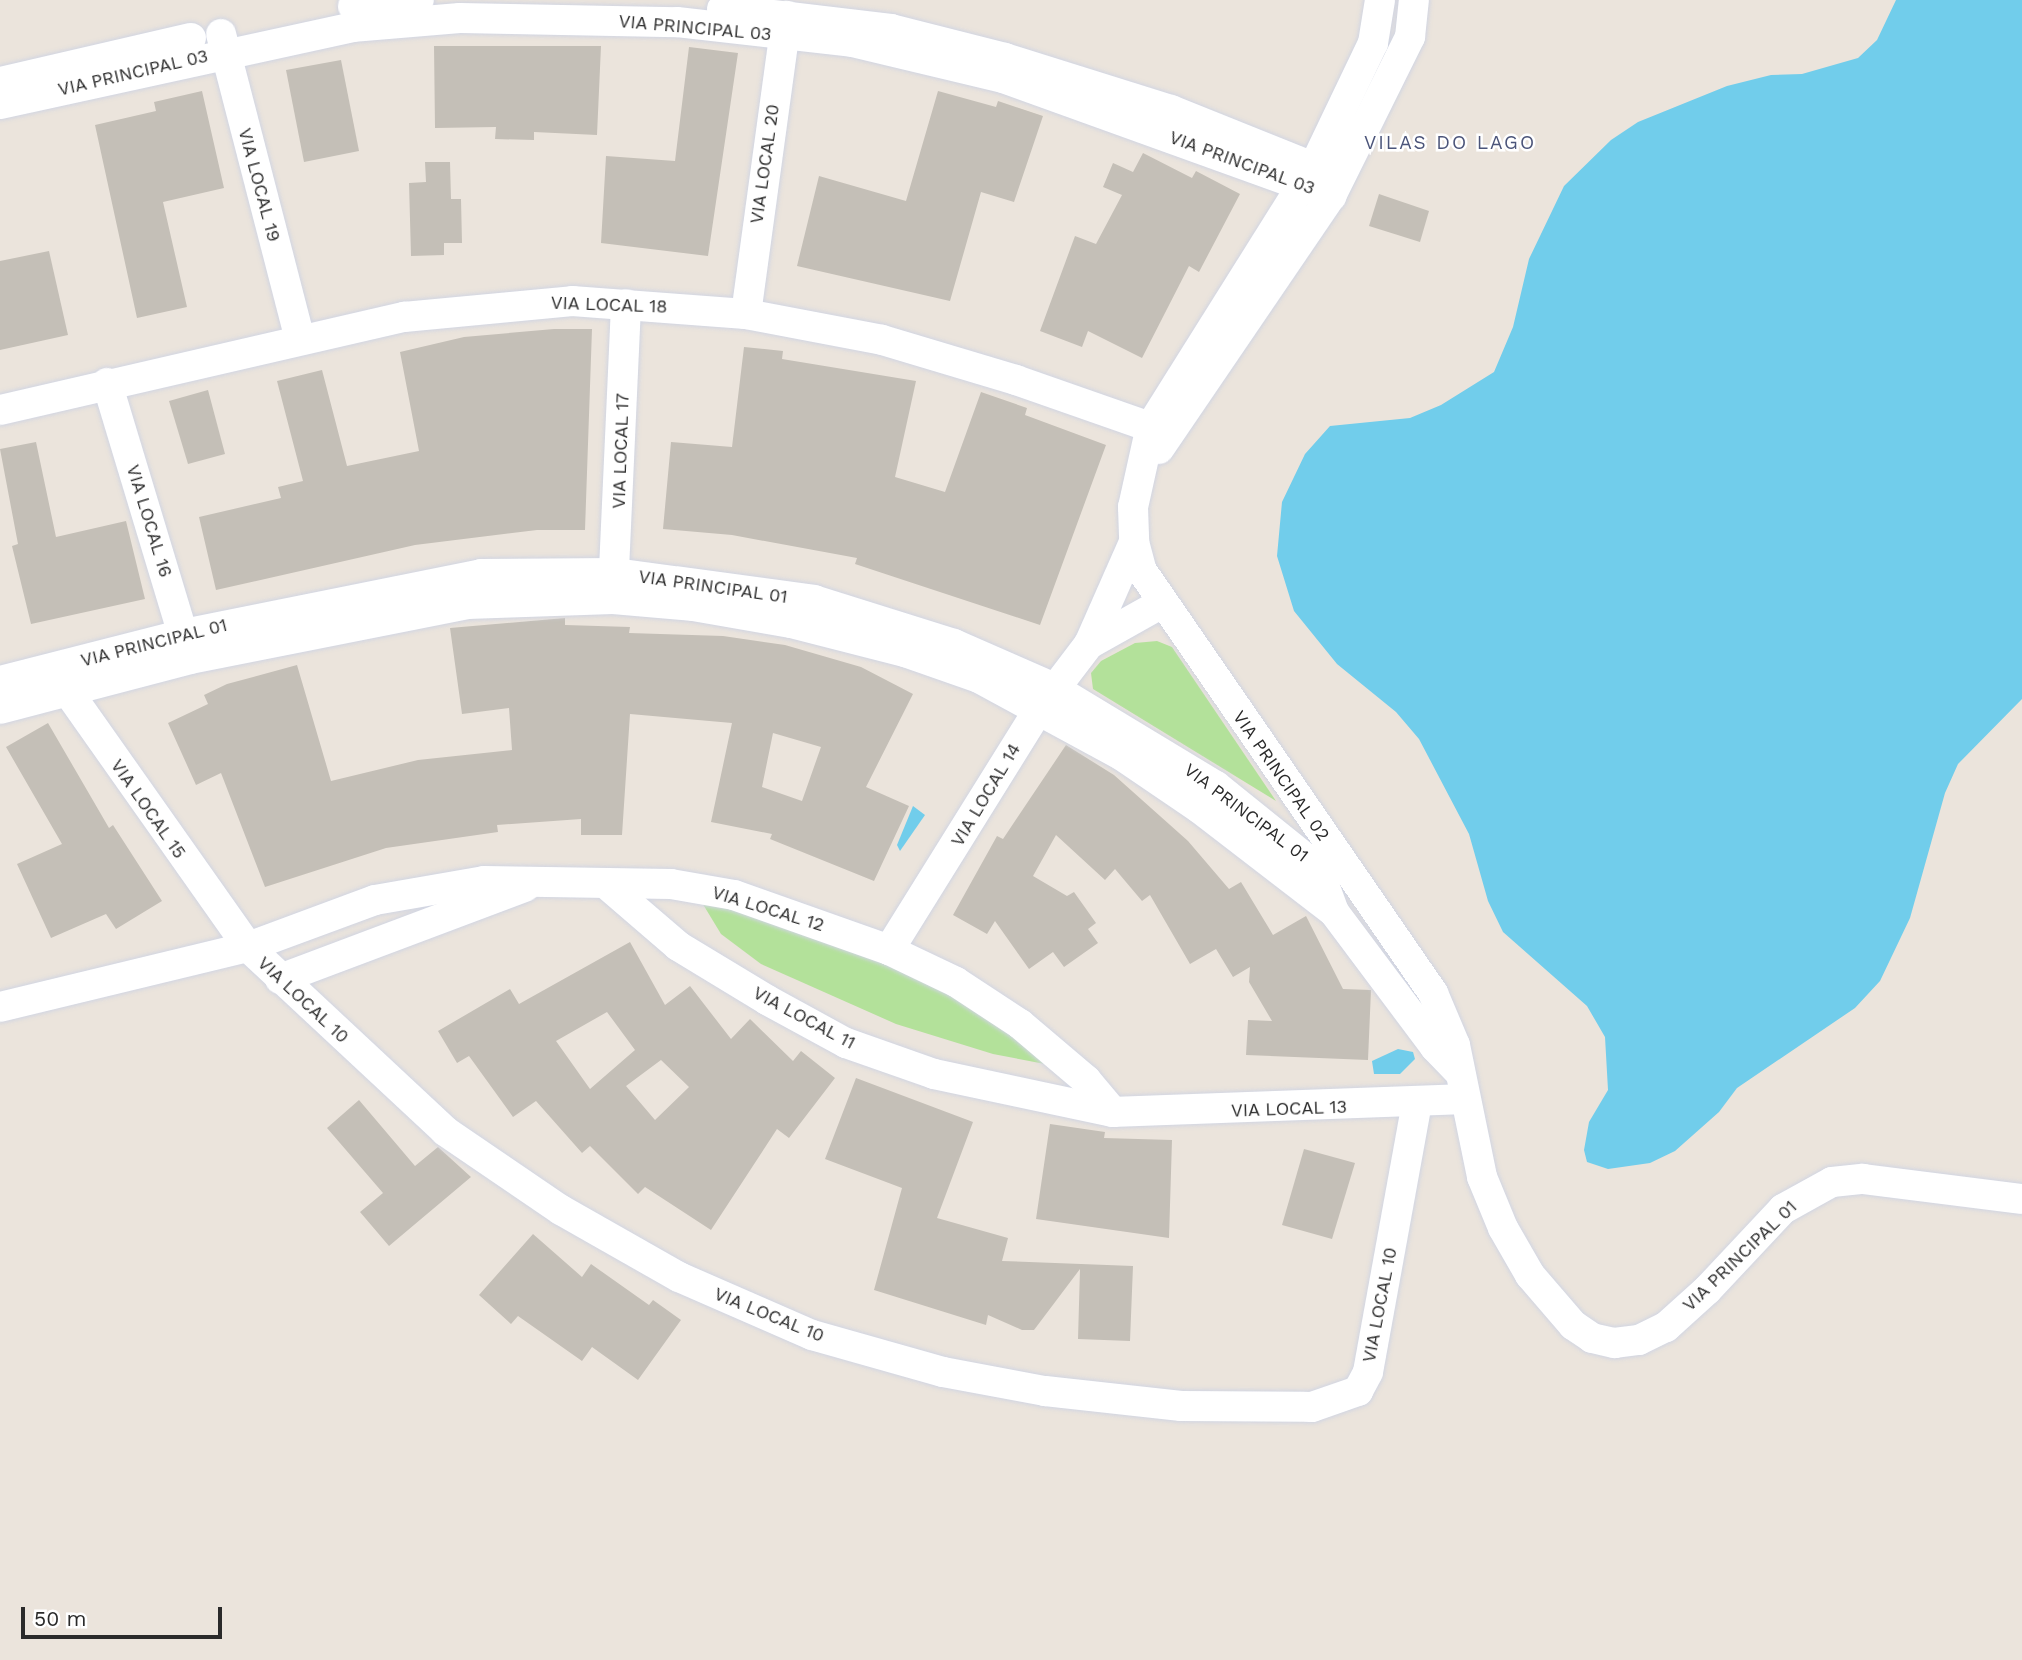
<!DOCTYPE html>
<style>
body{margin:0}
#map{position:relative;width:2022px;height:1660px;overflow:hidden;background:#ebe4dc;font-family:"Work Sans",sans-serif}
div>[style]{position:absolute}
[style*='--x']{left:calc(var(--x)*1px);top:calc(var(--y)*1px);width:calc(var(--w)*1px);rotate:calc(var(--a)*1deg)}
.green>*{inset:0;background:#b3e19a}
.water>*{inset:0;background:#71cdeb}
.building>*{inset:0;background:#c4bfb7}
.roads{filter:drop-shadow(0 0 2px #d1d5e2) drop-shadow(0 0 2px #d1d5e2)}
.minor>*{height:30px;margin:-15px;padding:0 15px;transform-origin:15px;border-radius:15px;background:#fff}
span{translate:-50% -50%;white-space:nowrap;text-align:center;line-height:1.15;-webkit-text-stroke:5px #fff;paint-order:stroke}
.street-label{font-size:18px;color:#2a2a2a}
.neighbourhood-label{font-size:19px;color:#4b5479;letter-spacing:2px}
.scale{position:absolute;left:21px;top:1607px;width:201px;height:32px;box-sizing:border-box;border:4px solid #2a2a2a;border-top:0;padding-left:9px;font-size:21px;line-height:24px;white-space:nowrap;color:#2a2a2a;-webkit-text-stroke:5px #fff;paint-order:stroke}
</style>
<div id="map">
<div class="green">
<i style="clip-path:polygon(1157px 641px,1172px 647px,1276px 801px,1093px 689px,1091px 673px,1101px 661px,1135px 643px)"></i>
<i style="clip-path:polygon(701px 901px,806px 927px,956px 997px,1011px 1033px,1045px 1064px,993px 1054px,896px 1024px,761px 964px,721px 934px)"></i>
</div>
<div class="water">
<i style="clip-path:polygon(1896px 0,2022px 0,2022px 699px,1958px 764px,1945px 793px,1910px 918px,1880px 981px,1855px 1008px,1737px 1088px,1719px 1112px,1675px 1151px,1650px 1163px,1608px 1169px,1587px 1162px,1584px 1150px,1589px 1122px,1608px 1090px,1605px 1037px,1587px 1006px,1503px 932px,1488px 901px,1469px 834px,1419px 739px,1396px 712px,1337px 664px,1294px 611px,1277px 556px,1282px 502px,1305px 454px,1330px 426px,1410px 418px,1441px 405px,1494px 372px,1513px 327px,1529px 259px,1564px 186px,1611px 140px,1638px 122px,1727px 86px,1771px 75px,1802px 74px,1858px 58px,1877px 40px)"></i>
<i style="clip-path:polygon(913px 806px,925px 815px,900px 851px,897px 845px)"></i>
<i style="clip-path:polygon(1398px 1049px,1413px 1052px,1415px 1059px,1400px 1074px,1374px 1074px,1372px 1061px)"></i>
</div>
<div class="building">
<i style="clip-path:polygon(434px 46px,601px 46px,597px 135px,534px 132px,534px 140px,495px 139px,496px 127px,435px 128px)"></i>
<i style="clip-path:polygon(689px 47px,738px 53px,708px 256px,601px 243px,606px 156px,675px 161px)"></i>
<i style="clip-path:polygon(341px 60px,359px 151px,304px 162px,286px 70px)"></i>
<i style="clip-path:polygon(202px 91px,224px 188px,163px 202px,187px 307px,137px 318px,95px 125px,156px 111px,154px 102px)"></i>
<i style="clip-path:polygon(938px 91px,996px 107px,998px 101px,1043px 116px,1014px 202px,981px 192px,950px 301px,797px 266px,819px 176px,906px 201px)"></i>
<i style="clip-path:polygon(1143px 153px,1192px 178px,1196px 171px,1240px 194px,1199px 272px,1189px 266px,1142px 358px,1088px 331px,1082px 347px,1040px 331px,1075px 236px,1096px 244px,1122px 195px,1103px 187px,1113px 163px,1133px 172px)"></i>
<i style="clip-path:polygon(425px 162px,450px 162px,451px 199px,461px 199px,462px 243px,444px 243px,444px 255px,411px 256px,409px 183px,426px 182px)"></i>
<i style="clip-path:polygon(1379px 194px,1429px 211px,1420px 242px,1369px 226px)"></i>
<i style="clip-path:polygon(49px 251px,68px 335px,0 350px,0 261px)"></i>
<i style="clip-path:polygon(554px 329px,592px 329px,585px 530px,537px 530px,415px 545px,216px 590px,199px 517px,281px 498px,278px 487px,303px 481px,277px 381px,322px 370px,347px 466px,419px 451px,400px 352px,464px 337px)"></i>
<i style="clip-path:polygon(744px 347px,783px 351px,782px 359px,916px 381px,895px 477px,945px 492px,981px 392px,1027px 408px,1025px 415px,1106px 445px,1040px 625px,855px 564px,857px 558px,732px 535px,663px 529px,671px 442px,732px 447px)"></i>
<i style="clip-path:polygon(208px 390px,225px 454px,188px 464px,169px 401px)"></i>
<i style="clip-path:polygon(36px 442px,56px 537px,126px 521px,145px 599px,31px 624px,12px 546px,18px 544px,0 449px)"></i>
<i style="clip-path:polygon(evenodd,565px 618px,565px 625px,630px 627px,629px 633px,723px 636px,785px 645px,861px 667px,913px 694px,866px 787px,909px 806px,874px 881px,770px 839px,772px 834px,711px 822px,732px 723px,630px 714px,622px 835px,581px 835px,581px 819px,497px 825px,498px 832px,386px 848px,265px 887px,221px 773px,196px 785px,168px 723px,208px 704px,204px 695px,227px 684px,297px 665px,331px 781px,418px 760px,512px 750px,509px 708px,462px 714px,450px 628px,565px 618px,773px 733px,821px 747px,802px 801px,762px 787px,773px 733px)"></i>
<i style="clip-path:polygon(48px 723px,109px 828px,113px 825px,162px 901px,116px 929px,106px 914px,51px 938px,17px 864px,62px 844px,6px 747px)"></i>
<i style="clip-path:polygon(1066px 745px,1114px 775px,1188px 841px,1229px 889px,1241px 882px,1273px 935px,1306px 916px,1343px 989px,1371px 990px,1368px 1060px,1246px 1055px,1248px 1020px,1272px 1021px,1249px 982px,1250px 967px,1233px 977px,1216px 949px,1190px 964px,1150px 895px,1142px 901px,1115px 869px,1105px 880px,1056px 835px,1033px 876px,1067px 896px,1074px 892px,1096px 923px,1088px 929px,1098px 943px,1064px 967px,1053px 952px,1029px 969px,995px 921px,987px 934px,953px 915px,997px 836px,1003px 839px)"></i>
<i style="clip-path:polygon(evenodd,630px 942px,665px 1005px,690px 986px,731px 1039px,750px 1019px,793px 1061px,801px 1051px,835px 1078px,789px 1138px,777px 1129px,711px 1230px,645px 1187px,638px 1194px,590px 1146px,582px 1153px,536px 1101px,513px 1117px,469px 1056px,457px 1063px,438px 1031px,510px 989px,519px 1004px,630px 942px,607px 1012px,635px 1050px,590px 1089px,556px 1041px,607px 1012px,630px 942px,661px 1060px,689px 1087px,655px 1120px,626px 1086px,661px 1060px)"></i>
<i style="clip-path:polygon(856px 1078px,973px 1122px,937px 1218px,1008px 1238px,1002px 1261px,1133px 1266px,1130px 1341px,1078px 1339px,1080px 1269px,1034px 1330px,1022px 1330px,988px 1315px,986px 1325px,874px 1290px,902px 1188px,825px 1159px)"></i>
<i style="clip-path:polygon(359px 1100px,415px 1166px,438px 1147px,471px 1177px,389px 1246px,360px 1212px,383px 1193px,327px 1128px)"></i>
<i style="clip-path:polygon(1050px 1124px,1105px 1132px,1104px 1138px,1172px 1140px,1169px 1238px,1036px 1219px)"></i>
<i style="clip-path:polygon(1304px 1149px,1355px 1163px,1332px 1239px,1282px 1225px)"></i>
<i style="clip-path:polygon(533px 1234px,582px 1277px,591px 1264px,649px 1305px,653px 1300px,681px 1320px,638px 1380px,592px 1347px,582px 1361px,518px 1316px,511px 1324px,479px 1295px)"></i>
</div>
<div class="roads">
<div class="minor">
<i style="--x:1380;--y:0;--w:44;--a:99.2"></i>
<i style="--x:1373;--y:43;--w:136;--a:115.6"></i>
<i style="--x:1314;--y:166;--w:307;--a:122.1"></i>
<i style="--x:1151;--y:426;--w:83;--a:102.5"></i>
<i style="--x:1133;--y:507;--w:35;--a:88"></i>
<i style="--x:1134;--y:542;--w:30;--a:75"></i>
<i style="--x:1142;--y:571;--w:513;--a:55.41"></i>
<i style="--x:1433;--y:993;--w:56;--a:67.1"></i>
<i style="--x:1455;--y:1045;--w:135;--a:78.4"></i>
<i style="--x:1482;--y:1177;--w:55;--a:67.6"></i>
<i style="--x:1503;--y:1228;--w:54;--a:60.1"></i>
<i style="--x:1530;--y:1275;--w:66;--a:49.3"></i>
<i style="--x:1573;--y:1325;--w:23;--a:34"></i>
<i style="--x:1592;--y:1338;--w:23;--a:13"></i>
<i style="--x:1614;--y:1343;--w:25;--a:-7"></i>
<i style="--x:1639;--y:1340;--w:30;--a:-26"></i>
<i style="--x:1666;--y:1327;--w:55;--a:-42.1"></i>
<i style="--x:1707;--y:1290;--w:111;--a:-46.8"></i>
<i style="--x:1783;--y:1209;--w:56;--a:-28.9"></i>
<i style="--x:1832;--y:1182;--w:31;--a:-6"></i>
<i style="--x:1863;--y:1179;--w:160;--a:7.2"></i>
<i style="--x:353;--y:6;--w:66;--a:-5.2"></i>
<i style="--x:722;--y:9;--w:170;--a:6.7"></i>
<i style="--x:891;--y:29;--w:118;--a:14.3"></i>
<i style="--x:1005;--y:58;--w:174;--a:17.4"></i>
<i style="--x:1171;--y:110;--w:164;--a:21.9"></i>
<i style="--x:221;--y:34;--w:315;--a:75.5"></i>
<i style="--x:0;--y:82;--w:196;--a:-13"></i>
<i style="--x:0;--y:104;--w:360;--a:-12.3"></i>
<i style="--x:352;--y:27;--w:108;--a:-4.8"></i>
<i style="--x:460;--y:18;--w:217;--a:1.1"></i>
<i style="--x:677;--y:22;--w:176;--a:6.5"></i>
<i style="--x:852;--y:42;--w:155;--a:13.4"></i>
<i style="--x:1003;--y:78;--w:349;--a:19.8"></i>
<i style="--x:746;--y:314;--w:301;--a:-82.2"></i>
<i style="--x:107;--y:383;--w:281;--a:73.2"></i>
<i style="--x:0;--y:410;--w:415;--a:-13"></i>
<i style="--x:404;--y:317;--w:169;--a:-5.4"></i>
<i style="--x:572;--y:301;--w:174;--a:4.3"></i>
<i style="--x:746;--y:314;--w:138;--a:10.8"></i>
<i style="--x:882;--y:340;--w:140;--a:16.6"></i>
<i style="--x:1016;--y:380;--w:160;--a:19.3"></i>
<i style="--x:1159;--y:449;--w:306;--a:-55.8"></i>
<i style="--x:1331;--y:196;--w:178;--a:-63.6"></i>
<i style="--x:1410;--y:37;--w:37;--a:-84"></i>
<i style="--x:613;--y:592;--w:288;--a:-87.4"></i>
<i style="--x:1089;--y:644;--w:84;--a:-29.3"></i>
<i style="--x:57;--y:676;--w:332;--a:54.8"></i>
<i style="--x:248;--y:947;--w:135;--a:-20.3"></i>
<i style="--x:375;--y:900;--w:111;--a:-9.9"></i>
<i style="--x:484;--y:881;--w:187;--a:0.9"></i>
<i style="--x:671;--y:884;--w:64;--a:9.9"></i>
<i style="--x:734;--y:895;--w:164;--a:19.5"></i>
<i style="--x:889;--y:950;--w:74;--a:25.5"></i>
<i style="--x:956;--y:982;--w:77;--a:33.3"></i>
<i style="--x:1020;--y:1024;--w:87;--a:40.3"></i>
<i style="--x:1086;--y:1080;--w:42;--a:49.8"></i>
<i style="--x:0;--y:681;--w:190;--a:-14.3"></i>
<i style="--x:184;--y:634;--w:303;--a:-11.4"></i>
<i style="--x:481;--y:574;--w:134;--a:-0.4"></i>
<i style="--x:615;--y:573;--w:201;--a:7.7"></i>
<i style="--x:814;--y:600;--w:147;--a:17.4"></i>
<i style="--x:954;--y:644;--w:109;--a:23.7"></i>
<i style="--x:1054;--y:688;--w:189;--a:31.2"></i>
<i style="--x:1216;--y:786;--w:131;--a:38.8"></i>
<i style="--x:1318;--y:868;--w:47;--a:70"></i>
<i style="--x:1334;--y:912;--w:169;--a:53.2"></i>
<i style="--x:1435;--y:1047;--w:33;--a:46"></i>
<i style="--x:0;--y:709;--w:196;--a:-14.7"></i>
<i style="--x:190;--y:659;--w:282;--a:-11.2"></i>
<i style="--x:467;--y:604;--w:146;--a:-2"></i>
<i style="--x:613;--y:599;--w:80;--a:5"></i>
<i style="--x:693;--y:606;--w:99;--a:9.8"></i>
<i style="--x:791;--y:623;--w:118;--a:14.3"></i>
<i style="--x:905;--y:652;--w:78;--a:19.4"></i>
<i style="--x:979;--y:678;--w:162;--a:28.5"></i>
<i style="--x:1121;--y:755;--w:94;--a:34.2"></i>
<i style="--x:1199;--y:808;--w:170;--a:37.6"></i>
<i style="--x:606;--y:884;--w:95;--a:40.7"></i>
<i style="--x:678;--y:946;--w:104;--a:31.2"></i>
<i style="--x:767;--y:1000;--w:90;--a:28.6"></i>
<i style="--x:846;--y:1043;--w:93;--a:19.4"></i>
<i style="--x:934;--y:1074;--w:183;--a:12"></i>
<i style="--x:1113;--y:1112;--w:352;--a:-2.1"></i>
<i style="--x:889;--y:950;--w:282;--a:-58.1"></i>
<i style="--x:1038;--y:711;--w:84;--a:-52.7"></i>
<i style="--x:1089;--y:644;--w:111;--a:-66.2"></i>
<i style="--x:280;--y:979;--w:262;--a:-20.6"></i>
<i style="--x:0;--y:1007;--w:255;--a:-13.6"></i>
<i style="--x:248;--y:947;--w:270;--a:43"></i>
<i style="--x:445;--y:1131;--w:140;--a:34.3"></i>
<i style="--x:561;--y:1210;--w:136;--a:29.6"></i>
<i style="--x:679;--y:1277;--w:145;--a:23.6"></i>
<i style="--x:812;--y:1335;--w:136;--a:15.8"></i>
<i style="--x:943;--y:1372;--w:104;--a:10.6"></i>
<i style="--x:1045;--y:1391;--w:137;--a:6.3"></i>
<i style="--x:1181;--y:1406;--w:131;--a:0.4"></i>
<i style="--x:1312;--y:1407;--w:49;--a:-19.2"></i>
<i style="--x:1358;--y:1391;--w:21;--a:-62"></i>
<i style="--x:1368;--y:1372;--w:273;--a:-79.7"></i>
</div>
</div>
<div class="street-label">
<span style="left:695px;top:28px;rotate:5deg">VIA PRINCIPAL 03</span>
<span style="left:133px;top:73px;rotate:-13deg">VIA PRINCIPAL 03</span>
<span style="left:1242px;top:163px;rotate:20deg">VIA PRINCIPAL 03</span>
<span style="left:765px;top:164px;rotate:-82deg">VIA LOCAL 20</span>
<span style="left:259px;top:185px;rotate:75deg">VIA LOCAL 19</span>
<span style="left:609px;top:305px;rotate:2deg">VIA LOCAL 18</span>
<span style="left:621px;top:451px;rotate:-88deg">VIA LOCAL 17</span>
<span style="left:149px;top:521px;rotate:73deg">VIA LOCAL 16</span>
<span style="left:713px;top:587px;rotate:8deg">VIA PRINCIPAL 01</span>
<span style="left:154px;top:643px;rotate:-14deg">VIA PRINCIPAL 01</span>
<span style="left:1281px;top:776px;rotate:55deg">VIA PRINCIPAL 02</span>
<span style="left:986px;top:795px;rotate:-59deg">VIA LOCAL 14</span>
<span style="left:148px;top:809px;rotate:55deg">VIA LOCAL 15</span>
<span style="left:1246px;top:813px;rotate:37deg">VIA PRINCIPAL 01</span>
<span style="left:768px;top:909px;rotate:17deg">VIA LOCAL 12</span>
<span style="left:303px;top:1000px;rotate:43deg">VIA LOCAL 10</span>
<span style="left:804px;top:1018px;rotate:28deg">VIA LOCAL 11</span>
<span style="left:1289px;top:1109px;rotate:-2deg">VIA LOCAL 13</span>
<span style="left:1740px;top:1256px;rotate:-44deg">VIA PRINCIPAL 01</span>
<span style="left:1380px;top:1305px;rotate:-79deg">VIA LOCAL 10</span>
<span style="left:769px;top:1315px;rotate:22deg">VIA LOCAL 10</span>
</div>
<div class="neighbourhood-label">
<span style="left:1450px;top:143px">VILAS DO LAGO</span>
</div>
<div class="scale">50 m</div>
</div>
